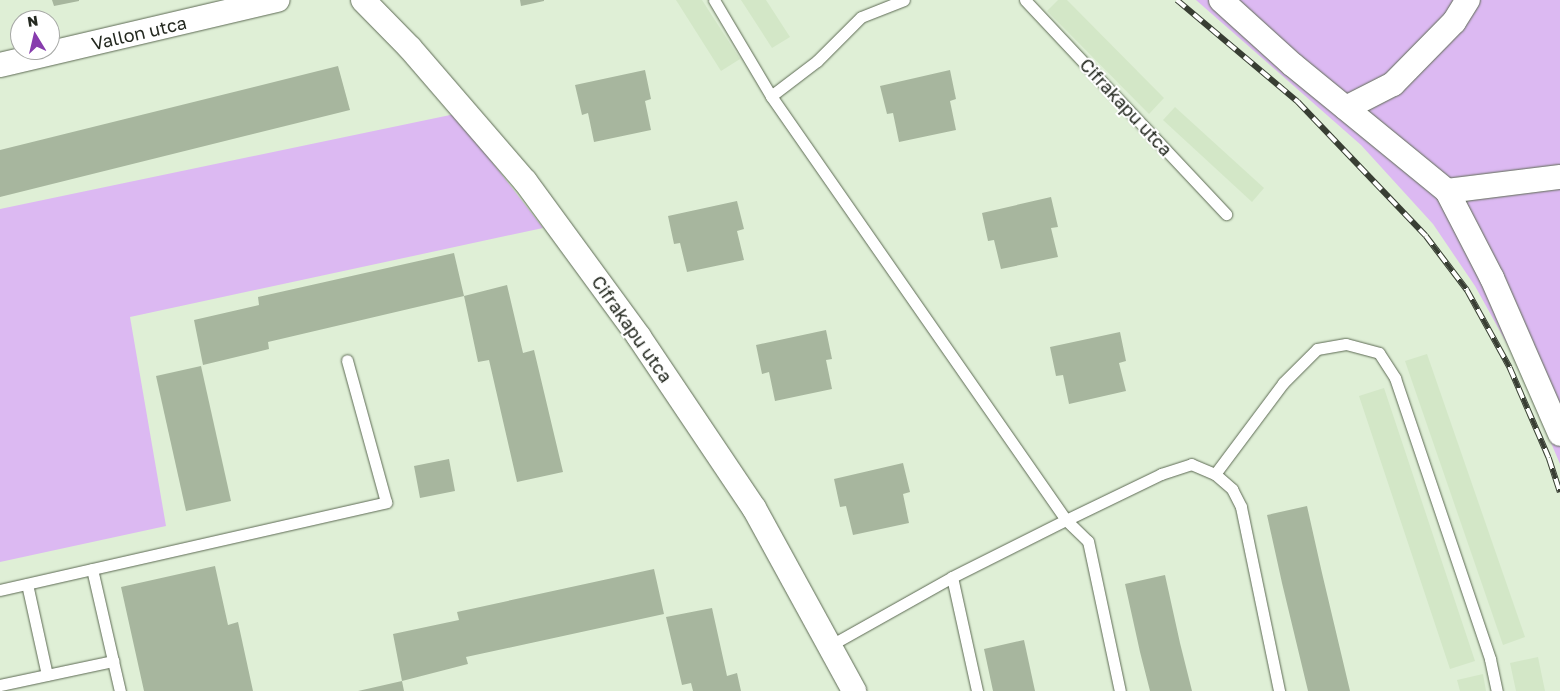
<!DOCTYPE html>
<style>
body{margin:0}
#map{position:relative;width:1560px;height:691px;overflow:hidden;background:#dfefd6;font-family:"Golos Text",sans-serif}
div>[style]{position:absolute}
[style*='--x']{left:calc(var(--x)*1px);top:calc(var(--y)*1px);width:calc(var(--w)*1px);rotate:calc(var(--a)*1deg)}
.built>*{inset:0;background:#d3e7c7}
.green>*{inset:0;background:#dcb9f2}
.building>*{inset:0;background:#a7b69e}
.roads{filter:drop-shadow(0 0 1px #5d6a54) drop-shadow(0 0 1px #5d6a54)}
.lane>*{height:11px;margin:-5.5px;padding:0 5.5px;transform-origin:5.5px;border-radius:5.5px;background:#fff}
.street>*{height:24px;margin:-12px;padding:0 12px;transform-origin:12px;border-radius:12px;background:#fff}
.rail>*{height:5.5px;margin-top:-2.75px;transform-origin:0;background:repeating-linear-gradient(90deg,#fff 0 11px,#383e33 0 22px);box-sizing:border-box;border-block:1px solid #383e33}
span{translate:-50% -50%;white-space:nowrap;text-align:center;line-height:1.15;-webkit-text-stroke:4px #fff;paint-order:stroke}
.street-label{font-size:18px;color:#242920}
.north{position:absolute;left:10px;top:10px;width:50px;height:50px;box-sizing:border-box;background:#fff;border:1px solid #a7a9a6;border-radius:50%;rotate:351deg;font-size:14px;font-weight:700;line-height:20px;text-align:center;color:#242920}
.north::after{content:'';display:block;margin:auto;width:18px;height:22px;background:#873cad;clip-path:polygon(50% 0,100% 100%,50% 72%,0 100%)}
</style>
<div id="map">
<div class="built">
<i style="clip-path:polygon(676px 0,702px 0,740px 59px,721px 71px)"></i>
<i style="clip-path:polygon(741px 0,766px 0,790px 37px,772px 48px)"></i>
<i style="clip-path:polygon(1058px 0,1067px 0,1164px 98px,1149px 114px,1047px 11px)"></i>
<i style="clip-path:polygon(1175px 107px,1264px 188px,1252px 202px,1163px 120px)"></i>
<i style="clip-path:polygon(1427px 354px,1525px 637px,1503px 645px,1405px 361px)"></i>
<i style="clip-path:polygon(1384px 388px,1475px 661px,1450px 669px,1359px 396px)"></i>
<i style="clip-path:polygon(1538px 657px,1545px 691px,1516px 691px,1510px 663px)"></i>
<i style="clip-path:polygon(1483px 674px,1486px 691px,1460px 691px,1457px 680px)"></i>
</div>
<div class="green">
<i style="clip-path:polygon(1196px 0,1560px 0,1560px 464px,1516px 360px,1475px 286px,1433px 224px,1361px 145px)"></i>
<i style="clip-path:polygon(455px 114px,543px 228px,130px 317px,166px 526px,0 562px,0 209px)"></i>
</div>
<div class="building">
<i style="clip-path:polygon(52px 0,79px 0,79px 1px,54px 6px)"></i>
<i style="clip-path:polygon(520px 0,544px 0,544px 1px,521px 6px)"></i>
<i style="clip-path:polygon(338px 66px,350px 110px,0 197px,0 150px)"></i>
<i style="clip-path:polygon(645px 70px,651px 99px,645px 101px,651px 130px,594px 142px,588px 113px,582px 115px,575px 85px)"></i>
<i style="clip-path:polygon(950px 70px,956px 99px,950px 101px,956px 130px,899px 142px,893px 113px,887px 114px,880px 86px)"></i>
<i style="clip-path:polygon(1051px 197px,1058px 227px,1051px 228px,1058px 257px,1001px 269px,994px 240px,988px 241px,982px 213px)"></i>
<i style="clip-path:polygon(737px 201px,744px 229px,737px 231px,744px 260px,687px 272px,680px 243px,674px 244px,668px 216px)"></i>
<i style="clip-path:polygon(454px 253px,464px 296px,268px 342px,269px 349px,203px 365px,194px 320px,259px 305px,258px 297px)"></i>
<i style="clip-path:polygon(507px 285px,523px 353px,534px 350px,563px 472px,517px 482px,489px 360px,478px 362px,464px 296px)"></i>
<i style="clip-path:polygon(826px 330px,832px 359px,826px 360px,832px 389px,775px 401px,769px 372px,762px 374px,756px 345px)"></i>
<i style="clip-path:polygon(1120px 332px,1126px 361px,1119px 363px,1126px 391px,1069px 404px,1063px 375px,1056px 376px,1050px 347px)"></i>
<i style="clip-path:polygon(201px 366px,231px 501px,186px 511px,156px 376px)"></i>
<i style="clip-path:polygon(449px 459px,455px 491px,420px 498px,414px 466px)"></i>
<i style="clip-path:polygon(903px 463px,910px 492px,903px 494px,909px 523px,853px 535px,846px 506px,840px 507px,834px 479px)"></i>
<i style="clip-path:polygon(1307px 506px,1322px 573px,1350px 691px,1308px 691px,1282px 583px,1267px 515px)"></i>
<i style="clip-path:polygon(215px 566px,228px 625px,238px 622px,253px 691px,144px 691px,121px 587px)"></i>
<i style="clip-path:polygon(654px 569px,664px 614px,466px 657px,468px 664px,402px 681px,404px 691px,358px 691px,402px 681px,393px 634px,459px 620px,457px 612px)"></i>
<i style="clip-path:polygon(1165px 575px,1180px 643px,1192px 691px,1150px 691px,1140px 652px,1125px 584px)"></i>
<i style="clip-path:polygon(712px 608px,727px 676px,737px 673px,741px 691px,693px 691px,691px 683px,682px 685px,666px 617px)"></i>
<i style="clip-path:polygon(1024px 640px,1035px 691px,993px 691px,984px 649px)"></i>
</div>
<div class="roads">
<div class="lane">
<i style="--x:714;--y:0;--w:112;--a:59.3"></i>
<i style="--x:771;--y:96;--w:517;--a:55.17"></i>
<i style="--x:1066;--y:520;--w:30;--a:44"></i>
<i style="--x:1088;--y:541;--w:153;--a:78"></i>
<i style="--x:1025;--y:0;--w:294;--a:46.8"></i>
<i style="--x:771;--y:96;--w:58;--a:-37.3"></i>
<i style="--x:817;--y:61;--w:62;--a:-45"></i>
<i style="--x:861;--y:17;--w:46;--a:-21.6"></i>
<i style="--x:1215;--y:474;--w:114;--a:-53.2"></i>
<i style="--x:1283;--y:383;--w:48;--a:-45"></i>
<i style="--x:1317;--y:349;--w:29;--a:-10"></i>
<i style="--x:1346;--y:344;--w:34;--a:15"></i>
<i style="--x:1379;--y:353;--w:30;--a:57"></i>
<i style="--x:1395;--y:378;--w:297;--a:71.3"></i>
<i style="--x:1490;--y:659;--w:33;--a:78"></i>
<i style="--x:92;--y:569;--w:94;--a:77.1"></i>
<i style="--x:952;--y:577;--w:117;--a:77.6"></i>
<i style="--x:27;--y:584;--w:93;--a:77.6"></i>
<i style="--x:0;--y:590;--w:396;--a:-12.8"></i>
<i style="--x:386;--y:502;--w:147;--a:-105.4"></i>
<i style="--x:831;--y:645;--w:139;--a:-29.3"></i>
<i style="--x:952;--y:577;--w:127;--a:-26.6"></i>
<i style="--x:1066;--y:520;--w:106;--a:-25.8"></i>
<i style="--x:1161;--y:474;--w:32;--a:-18"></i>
<i style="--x:1191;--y:464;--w:26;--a:23"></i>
<i style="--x:1215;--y:474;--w:23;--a:41"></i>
<i style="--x:1232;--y:489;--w:20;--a:63"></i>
<i style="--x:1241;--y:507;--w:188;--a:78.3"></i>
<i style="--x:0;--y:685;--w:116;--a:-12"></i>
<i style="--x:113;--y:661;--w:31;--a:77"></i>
</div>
<div class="street">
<i style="--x:363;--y:0;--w:67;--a:45.6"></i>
<i style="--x:410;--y:48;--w:176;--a:49.2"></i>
<i style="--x:525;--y:181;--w:193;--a:53.8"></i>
<i style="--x:639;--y:337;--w:206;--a:56.1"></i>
<i style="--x:754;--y:508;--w:209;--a:61.3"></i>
<i style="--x:1221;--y:0;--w:97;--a:42.1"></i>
<i style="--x:1293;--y:65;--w:199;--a:39.3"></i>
<i style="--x:1447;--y:191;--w:98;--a:62.7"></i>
<i style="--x:1492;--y:278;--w:170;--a:66.4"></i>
<i style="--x:0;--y:65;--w:285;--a:-13.2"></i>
<i style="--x:1346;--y:108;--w:53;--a:-27.1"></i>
<i style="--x:1393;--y:84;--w:87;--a:-45.5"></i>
<i style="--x:1454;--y:22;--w:26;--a:-58"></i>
<i style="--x:1447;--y:191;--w:114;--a:-7.1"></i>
</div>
</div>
<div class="rail">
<i style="--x:1177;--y:0;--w:158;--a:40.1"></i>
<i style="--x:1298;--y:102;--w:185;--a:46.3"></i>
<i style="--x:1426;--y:236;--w:68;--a:52.8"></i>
<i style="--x:1467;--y:290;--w:89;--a:61.1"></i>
<i style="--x:1510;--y:368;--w:98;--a:66.6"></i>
<i style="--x:1549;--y:458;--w:36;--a:72"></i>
</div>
<div class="street-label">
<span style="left:139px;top:33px;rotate:-13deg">Vallon utca</span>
<span style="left:1126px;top:107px;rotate:47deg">Cifrakapu utca</span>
<span style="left:632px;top:329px;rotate:55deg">Cifrakapu utca</span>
</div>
<div class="north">N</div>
</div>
